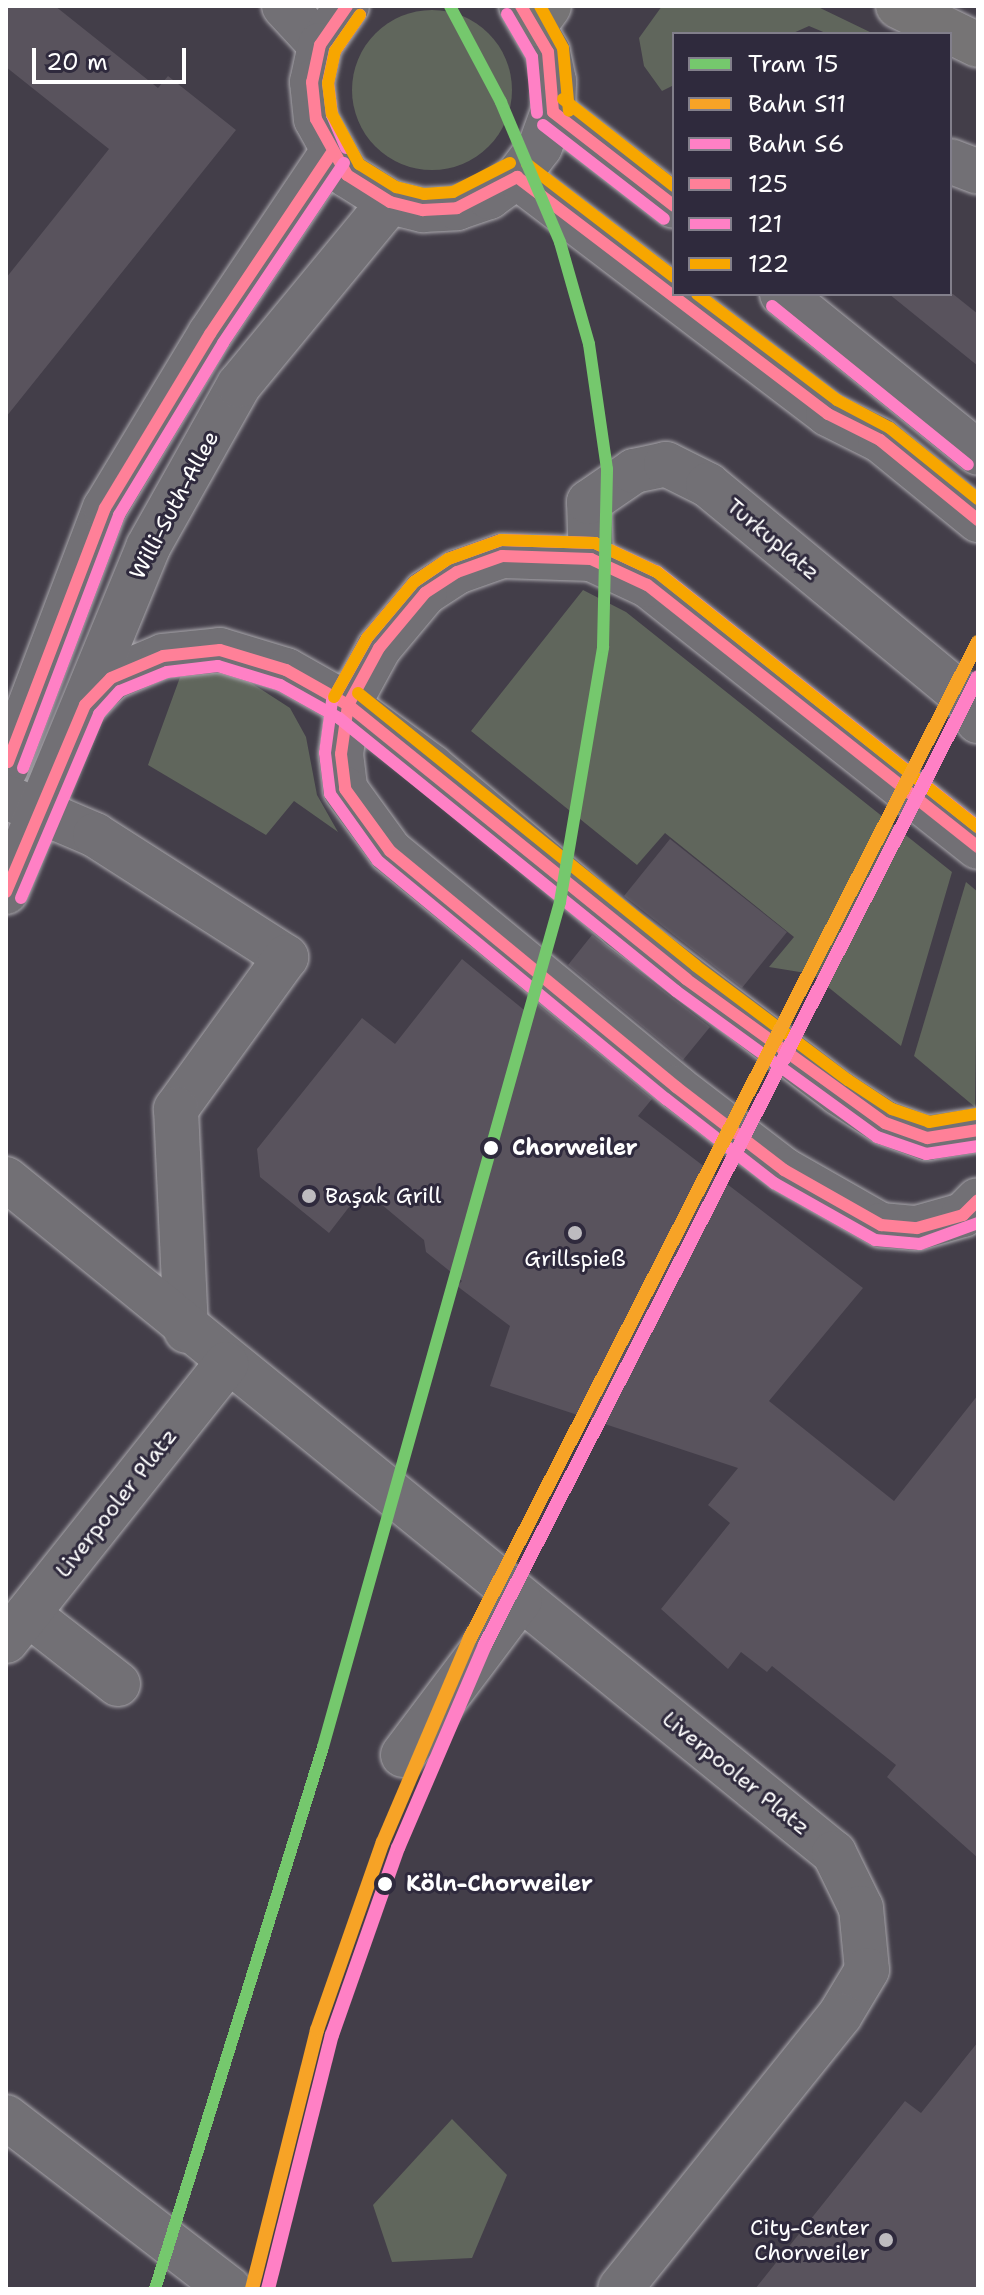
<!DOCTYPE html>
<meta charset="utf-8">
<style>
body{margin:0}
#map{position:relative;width:984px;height:2295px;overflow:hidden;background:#433e49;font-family:"Shantell Sans",sans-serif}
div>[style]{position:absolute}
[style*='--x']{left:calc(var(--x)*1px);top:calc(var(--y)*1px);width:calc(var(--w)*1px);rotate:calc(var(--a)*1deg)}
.green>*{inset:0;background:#60665c}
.round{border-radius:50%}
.building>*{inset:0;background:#59535d}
.roads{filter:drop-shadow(0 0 2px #aaa8ad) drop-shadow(0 0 2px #aaa8ad)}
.minor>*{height:44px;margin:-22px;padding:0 22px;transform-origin:22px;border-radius:22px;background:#727075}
.major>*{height:44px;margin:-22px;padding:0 22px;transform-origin:22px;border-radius:22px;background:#767475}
.highway>*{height:44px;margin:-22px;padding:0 22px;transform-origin:22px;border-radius:22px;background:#767475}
.bus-1>*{height:12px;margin:-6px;padding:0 6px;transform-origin:6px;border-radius:6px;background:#ff8098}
.bus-2>*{height:12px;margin:-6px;padding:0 6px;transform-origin:6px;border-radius:6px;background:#ff80c5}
.bus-3>*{height:12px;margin:-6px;padding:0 6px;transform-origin:6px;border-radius:6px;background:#f7a600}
.rail-1>*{height:14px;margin:-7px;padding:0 7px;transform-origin:7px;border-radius:7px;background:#f7a326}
.rail-2>*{height:14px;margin:-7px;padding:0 7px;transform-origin:7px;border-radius:7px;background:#ff80c5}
.tram-1>*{height:12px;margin:-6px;padding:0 6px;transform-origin:6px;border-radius:6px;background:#75c86d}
.dots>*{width:22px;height:22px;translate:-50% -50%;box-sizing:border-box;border:4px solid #2f2a3d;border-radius:50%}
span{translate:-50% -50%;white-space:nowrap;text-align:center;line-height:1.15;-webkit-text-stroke:6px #2f2a3d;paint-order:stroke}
.street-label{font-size:22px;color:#fff}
.stop-label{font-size:22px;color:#fff;font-weight:700}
.left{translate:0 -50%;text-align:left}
.poi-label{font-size:22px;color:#fff}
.right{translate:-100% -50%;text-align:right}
.frame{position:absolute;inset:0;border:8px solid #fff;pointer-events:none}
.legend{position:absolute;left:672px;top:32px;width:280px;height:264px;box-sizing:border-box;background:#2f2a3d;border:2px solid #827f8b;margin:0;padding:10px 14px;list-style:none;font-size:24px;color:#fff}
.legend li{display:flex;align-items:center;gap:16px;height:40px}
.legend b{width:40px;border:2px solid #827f8b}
.scale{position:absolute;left:32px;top:48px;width:154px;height:36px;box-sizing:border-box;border:4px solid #fff;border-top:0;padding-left:10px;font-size:24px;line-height:28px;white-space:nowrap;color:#fff;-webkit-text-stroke:6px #2f2a3d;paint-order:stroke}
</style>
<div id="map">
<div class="green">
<i style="clip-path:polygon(662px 6px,816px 6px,874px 34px,828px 34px,809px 26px,791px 34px,674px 34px,674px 85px,662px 91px,644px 66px,639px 38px)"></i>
<i class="round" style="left:352px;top:10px;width:160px;height:160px"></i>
<i style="clip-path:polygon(583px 590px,626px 612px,952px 872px,901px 1046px,812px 974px,769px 967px,794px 937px,665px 833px,637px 865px,471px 731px)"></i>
<i style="clip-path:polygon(183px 669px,239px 675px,290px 708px,306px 737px,317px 795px,338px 832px,294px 801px,266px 835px,148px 765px)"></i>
<i style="clip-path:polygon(966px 882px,978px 892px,975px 1107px,914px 1056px)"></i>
<i style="clip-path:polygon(452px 2119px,507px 2175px,472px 2258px,392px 2262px,373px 2205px)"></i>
</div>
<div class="building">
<i style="clip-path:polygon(6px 6px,55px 6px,158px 88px,168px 76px,236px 130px,6px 417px,6px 278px,109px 149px,6px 67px)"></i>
<i style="clip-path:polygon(889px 294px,953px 294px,978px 314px,978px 366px)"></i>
<i style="clip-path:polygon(670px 839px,787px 932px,742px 988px,624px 896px)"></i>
<i style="clip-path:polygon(592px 935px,710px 1027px,683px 1060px,568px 965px)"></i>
<i style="clip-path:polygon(462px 959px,529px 1014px,537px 1004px,652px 1099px,638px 1116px,863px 1288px,769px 1401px,894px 1501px,978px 1395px,978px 1858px,887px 1777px,896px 1765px,772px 1666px,767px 1672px,741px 1652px,728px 1669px,661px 1609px,730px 1523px,708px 1505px,738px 1468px,490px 1386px,510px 1326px,457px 1286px,462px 1281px,426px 1252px,424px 1240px,363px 1189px,329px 1233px,260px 1177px,257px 1149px,362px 1018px,395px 1044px)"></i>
<i style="clip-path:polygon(978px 2042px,978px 2289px,755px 2289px,905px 2101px,921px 2113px)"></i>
</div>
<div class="roads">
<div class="minor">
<i style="--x:284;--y:6;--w:53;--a:47.3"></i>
<i style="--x:347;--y:6;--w:47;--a:124.7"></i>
<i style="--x:320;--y:45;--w:38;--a:102"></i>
<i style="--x:312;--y:82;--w:37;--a:84"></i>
<i style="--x:316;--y:119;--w:64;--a:61"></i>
<i style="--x:347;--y:175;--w:51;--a:32.1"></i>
<i style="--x:390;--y:202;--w:34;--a:14"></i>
<i style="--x:423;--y:210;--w:34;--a:-3"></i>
<i style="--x:457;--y:208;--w:34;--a:-19"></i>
<i style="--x:489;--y:197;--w:34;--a:-36"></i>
<i style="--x:517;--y:177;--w:38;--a:-53"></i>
<i style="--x:540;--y:147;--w:37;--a:-70"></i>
<i style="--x:553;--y:112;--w:31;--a:-88"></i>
<i style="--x:554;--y:81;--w:30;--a:-102"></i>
<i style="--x:548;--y:52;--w:53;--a:-120.4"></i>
<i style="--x:553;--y:112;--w:153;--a:37.8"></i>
<i style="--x:950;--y:161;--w:30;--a:21"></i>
<i style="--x:517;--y:177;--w:391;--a:37.3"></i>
<i style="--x:828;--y:414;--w:58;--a:26.6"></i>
<i style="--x:880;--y:440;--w:127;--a:39.2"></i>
<i style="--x:782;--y:294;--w:252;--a:39"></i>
<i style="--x:591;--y:559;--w:57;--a:-92"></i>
<i style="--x:589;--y:502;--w:55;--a:-34.6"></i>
<i style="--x:634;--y:471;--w:33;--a:-12"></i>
<i style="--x:666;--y:464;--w:47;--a:26.6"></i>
<i style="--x:708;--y:485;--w:339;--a:39.6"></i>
<i style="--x:969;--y:701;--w:22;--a:66"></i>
<i style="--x:85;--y:705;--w:37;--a:-46"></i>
<i style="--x:111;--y:678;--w:56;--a:-22.9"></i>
<i style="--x:163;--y:656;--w:57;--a:-6"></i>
<i style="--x:220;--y:650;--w:69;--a:16.9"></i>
<i style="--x:286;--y:670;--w:71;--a:29.4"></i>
<i style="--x:348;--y:705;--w:104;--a:36.4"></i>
<i style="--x:432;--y:767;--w:248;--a:40.2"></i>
<i style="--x:621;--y:927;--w:274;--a:37.3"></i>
<i style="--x:839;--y:1093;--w:55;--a:33.1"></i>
<i style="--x:885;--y:1123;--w:45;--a:19.7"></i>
<i style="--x:927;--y:1138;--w:52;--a:-8.9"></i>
<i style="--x:6;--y:768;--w:278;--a:-69.2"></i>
<i style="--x:105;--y:508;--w:203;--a:-58.9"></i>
<i style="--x:210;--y:334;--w:217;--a:-56.1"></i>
<i style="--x:6;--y:797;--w:97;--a:23.1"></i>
<i style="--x:95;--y:835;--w:227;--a:32.6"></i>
<i style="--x:286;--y:957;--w:188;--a:125.9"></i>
<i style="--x:176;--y:1109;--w:222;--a:87.4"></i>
<i style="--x:978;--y:847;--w:422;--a:-141.6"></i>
<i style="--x:647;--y:585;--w:62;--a:-155.1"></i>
<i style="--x:591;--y:559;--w:89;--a:-178.1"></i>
<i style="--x:502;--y:556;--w:48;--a:160.4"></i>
<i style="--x:457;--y:572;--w:38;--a:147"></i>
<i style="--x:425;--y:593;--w:72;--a:129.9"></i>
<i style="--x:379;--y:648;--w:65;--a:118.5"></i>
<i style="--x:348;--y:705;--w:49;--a:98.1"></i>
<i style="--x:341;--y:754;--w:35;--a:83"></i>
<i style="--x:345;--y:789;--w:77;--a:54"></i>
<i style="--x:390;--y:851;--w:371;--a:39.5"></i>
<i style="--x:676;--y:1087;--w:136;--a:37.5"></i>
<i style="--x:784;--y:1170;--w:112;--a:29.6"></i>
<i style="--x:881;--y:1225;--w:36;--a:5"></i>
<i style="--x:917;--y:1228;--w:48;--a:-15.8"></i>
<i style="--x:963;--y:1215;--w:21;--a:-45"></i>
<i style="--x:6;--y:892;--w:373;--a:-67.6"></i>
<i style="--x:148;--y:547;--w:186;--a:-60.7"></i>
<i style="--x:239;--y:385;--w:237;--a:-50.5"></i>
<i style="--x:6;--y:1179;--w:1068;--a:39.15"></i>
<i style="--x:834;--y:1853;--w:61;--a:63.9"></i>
<i style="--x:861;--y:1908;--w:62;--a:84.5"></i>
<i style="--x:867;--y:1970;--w:52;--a:121"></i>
<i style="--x:840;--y:2015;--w:351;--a:128.8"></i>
<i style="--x:28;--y:1614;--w:114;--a:37.9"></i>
<i style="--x:6;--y:1641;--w:354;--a:-51.5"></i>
<i style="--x:403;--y:1755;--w:194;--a:-53"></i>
<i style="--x:6;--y:2117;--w:282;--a:37.6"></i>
</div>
<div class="major">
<i style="--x:898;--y:6;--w:89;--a:26"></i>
</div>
<div class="highway">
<i style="--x:536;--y:24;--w:22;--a:-54"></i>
</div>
</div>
<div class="bus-1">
<i style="--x:347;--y:6;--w:47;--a:124.7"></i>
<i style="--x:320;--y:45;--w:38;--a:102"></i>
<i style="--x:312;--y:82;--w:37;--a:84"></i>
<i style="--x:316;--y:119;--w:64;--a:61"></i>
<i style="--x:347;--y:175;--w:51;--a:32.1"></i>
<i style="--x:390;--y:202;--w:34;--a:14"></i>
<i style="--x:423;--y:210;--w:34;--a:-3"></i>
<i style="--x:457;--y:208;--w:68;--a:-27.3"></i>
<i style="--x:521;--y:6;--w:53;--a:59.6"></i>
<i style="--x:548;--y:52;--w:60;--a:85.2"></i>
<i style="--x:553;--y:112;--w:153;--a:37.8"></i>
<i style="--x:517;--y:177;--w:391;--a:37.3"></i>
<i style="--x:828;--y:414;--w:58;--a:26.6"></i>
<i style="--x:880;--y:440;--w:127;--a:39.2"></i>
<i style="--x:8;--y:762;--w:272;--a:-69.1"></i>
<i style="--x:105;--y:508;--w:203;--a:-58.9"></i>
<i style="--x:210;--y:334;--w:217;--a:-56.1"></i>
<i style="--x:978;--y:847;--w:422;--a:-141.6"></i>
<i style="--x:647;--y:585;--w:62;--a:-155.1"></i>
<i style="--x:591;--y:559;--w:89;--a:-178.1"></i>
<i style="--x:502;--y:556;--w:48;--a:160.4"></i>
<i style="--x:457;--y:572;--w:38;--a:147"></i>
<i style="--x:425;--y:593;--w:72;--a:129.9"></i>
<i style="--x:379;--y:648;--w:65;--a:118.5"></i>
<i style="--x:348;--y:705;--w:49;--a:98.1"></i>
<i style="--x:341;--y:754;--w:35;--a:83"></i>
<i style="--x:345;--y:789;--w:77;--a:54"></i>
<i style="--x:390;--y:851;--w:371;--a:39.5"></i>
<i style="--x:676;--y:1087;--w:136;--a:37.5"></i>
<i style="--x:784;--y:1170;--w:112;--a:29.6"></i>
<i style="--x:881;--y:1225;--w:36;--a:5"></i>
<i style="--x:917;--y:1228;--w:48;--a:-15.8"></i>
<i style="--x:963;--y:1215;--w:21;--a:-45"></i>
<i style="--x:6;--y:892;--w:203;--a:-67.1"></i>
<i style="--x:85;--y:705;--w:37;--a:-46"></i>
<i style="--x:111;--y:678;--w:56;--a:-22.9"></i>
<i style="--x:163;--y:656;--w:57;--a:-6"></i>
<i style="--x:220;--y:650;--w:69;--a:16.9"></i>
<i style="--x:286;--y:670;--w:71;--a:29.4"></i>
<i style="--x:348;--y:705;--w:435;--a:39"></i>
<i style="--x:686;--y:979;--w:246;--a:35.9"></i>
<i style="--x:885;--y:1123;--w:45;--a:19.7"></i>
<i style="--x:927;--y:1138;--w:52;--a:-8.9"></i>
</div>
<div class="bus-2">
<i style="--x:507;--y:14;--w:50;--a:59.8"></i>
<i style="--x:532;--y:57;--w:56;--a:84.9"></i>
<i style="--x:543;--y:125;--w:153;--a:37.8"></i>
<i style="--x:346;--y:148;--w:36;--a:-113"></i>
<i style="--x:332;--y:115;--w:32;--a:-97"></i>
<i style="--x:328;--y:83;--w:33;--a:-78"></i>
<i style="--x:335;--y:51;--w:44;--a:-55.2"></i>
<i style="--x:772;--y:306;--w:252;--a:39"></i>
<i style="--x:23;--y:768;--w:271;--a:-69.2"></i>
<i style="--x:119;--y:515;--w:201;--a:-58.8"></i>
<i style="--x:223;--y:343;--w:217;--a:-56.1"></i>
<i style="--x:978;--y:827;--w:410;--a:-141.5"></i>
<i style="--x:657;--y:572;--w:68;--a:-154.9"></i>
<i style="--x:595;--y:543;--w:94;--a:-178.2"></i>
<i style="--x:501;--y:540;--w:56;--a:160.3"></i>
<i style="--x:448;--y:559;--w:41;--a:145.9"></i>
<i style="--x:414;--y:582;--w:73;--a:130"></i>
<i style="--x:367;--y:638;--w:72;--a:119.1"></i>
<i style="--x:332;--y:701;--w:52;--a:97.7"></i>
<i style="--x:325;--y:753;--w:41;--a:83"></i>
<i style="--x:330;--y:794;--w:82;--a:54.4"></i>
<i style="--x:378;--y:861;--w:374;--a:39.6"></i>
<i style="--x:666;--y:1099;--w:137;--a:37.9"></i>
<i style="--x:774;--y:1183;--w:116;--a:29.4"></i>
<i style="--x:875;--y:1240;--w:45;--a:5.1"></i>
<i style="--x:920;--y:1244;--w:62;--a:-19.9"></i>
<i style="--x:21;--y:898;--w:200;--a:-67"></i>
<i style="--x:99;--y:714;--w:31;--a:-48"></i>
<i style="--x:120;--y:691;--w:51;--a:-22"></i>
<i style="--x:167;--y:672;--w:51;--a:-6.7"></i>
<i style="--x:218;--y:666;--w:65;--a:17"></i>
<i style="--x:280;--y:685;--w:68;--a:29.2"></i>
<i style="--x:339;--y:718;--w:434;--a:39"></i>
<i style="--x:676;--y:991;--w:248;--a:36"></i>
<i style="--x:877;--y:1137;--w:52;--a:19.1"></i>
<i style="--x:926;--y:1154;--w:53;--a:-8.7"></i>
</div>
<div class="bus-3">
<i style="--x:540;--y:6;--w:48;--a:61.3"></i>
<i style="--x:563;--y:48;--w:63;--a:84.6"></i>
<i style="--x:360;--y:15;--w:44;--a:124.8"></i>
<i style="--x:335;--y:51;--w:33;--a:102"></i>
<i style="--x:328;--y:83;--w:31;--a:83"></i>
<i style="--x:332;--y:114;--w:57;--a:61.6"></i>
<i style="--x:359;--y:164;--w:44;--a:31.9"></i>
<i style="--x:396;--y:187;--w:29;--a:14"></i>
<i style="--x:424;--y:194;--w:29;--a:-4"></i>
<i style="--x:453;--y:192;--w:64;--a:-27"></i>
<i style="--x:563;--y:99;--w:141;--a:38.1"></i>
<i style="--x:527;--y:164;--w:185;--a:37.5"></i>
<i style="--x:697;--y:294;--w:176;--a:37.1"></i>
<i style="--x:837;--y:400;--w:60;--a:27.8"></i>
<i style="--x:890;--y:428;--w:113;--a:38.9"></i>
<i style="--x:358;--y:693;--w:434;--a:38.9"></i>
<i style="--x:696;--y:966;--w:190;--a:36.9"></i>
<i style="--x:848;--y:1080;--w:53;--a:33.4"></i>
<i style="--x:892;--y:1109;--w:39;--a:19"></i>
<i style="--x:929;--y:1122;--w:48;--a:-9.7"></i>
<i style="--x:334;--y:697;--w:68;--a:-60.8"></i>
<i style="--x:367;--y:638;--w:73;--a:-50"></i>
<i style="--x:414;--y:582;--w:41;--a:-34.1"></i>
<i style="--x:448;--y:559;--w:56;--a:-19.7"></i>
<i style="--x:501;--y:540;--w:94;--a:1.8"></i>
<i style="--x:595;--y:543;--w:68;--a:25.1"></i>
<i style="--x:657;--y:572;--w:410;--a:38.5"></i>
</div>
<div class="rail-1">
<i style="--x:252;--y:2289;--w:267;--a:-75.9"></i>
<i style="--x:317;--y:2030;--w:199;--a:-70.7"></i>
<i style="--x:383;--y:1842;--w:222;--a:-66.9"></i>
<i style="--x:470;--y:1638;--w:1118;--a:-62.98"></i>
</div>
<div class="rail-2">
<i style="--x:268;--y:2289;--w:262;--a:-75.9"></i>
<i style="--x:332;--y:2035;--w:198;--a:-70.6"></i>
<i style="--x:398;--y:1848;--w:221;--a:-66.8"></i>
<i style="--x:485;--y:1645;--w:1086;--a:-63.01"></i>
</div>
<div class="tram-1">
<i style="--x:155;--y:2289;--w:567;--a:-72.78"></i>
<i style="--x:323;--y:1747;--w:878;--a:-74.33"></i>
<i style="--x:560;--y:902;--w:259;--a:-80.4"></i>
<i style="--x:603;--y:647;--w:178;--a:-88.7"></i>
<i style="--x:607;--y:469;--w:126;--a:-98.2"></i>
<i style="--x:589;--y:344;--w:106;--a:-105.9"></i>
<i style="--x:560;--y:242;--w:152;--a:-112.9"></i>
<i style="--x:501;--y:102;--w:109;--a:-118"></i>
</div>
<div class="dots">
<i style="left:491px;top:1148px;background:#fff"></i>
<i style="left:309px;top:1196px;background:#bdbbbf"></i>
<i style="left:575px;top:1233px;background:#bdbbbf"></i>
<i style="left:385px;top:1884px;background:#fff"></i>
<i style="left:886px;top:2240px;background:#bdbbbf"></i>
</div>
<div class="street-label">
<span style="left:174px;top:505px;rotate:-62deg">Willi-Suth-Allee</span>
<span style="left:773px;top:539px;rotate:40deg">Turkuplatz</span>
<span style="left:116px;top:1503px;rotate:-52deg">Liverpooler Platz</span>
<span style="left:736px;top:1773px;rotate:39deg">Liverpooler Platz</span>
</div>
<div class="stop-label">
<span class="left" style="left:512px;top:1148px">Chorweiler</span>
<span class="left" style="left:406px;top:1884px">Köln-Chorweiler</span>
</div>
<div class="poi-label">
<span class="left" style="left:325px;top:1196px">Başak Grill</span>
<span style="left:575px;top:1259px">Grillspieß</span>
<span class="right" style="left:870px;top:2240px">City-Center<br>Chorweiler</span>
</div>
<div class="frame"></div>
<ul class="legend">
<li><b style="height:10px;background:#75c86d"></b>Tram 15</li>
<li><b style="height:10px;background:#f7a326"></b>Bahn S11</li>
<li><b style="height:10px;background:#ff80c5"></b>Bahn S6</li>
<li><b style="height:10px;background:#ff8098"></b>125</li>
<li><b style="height:10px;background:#ff80c5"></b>121</li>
<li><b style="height:10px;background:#f7a600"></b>122</li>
</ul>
<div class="scale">20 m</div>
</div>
